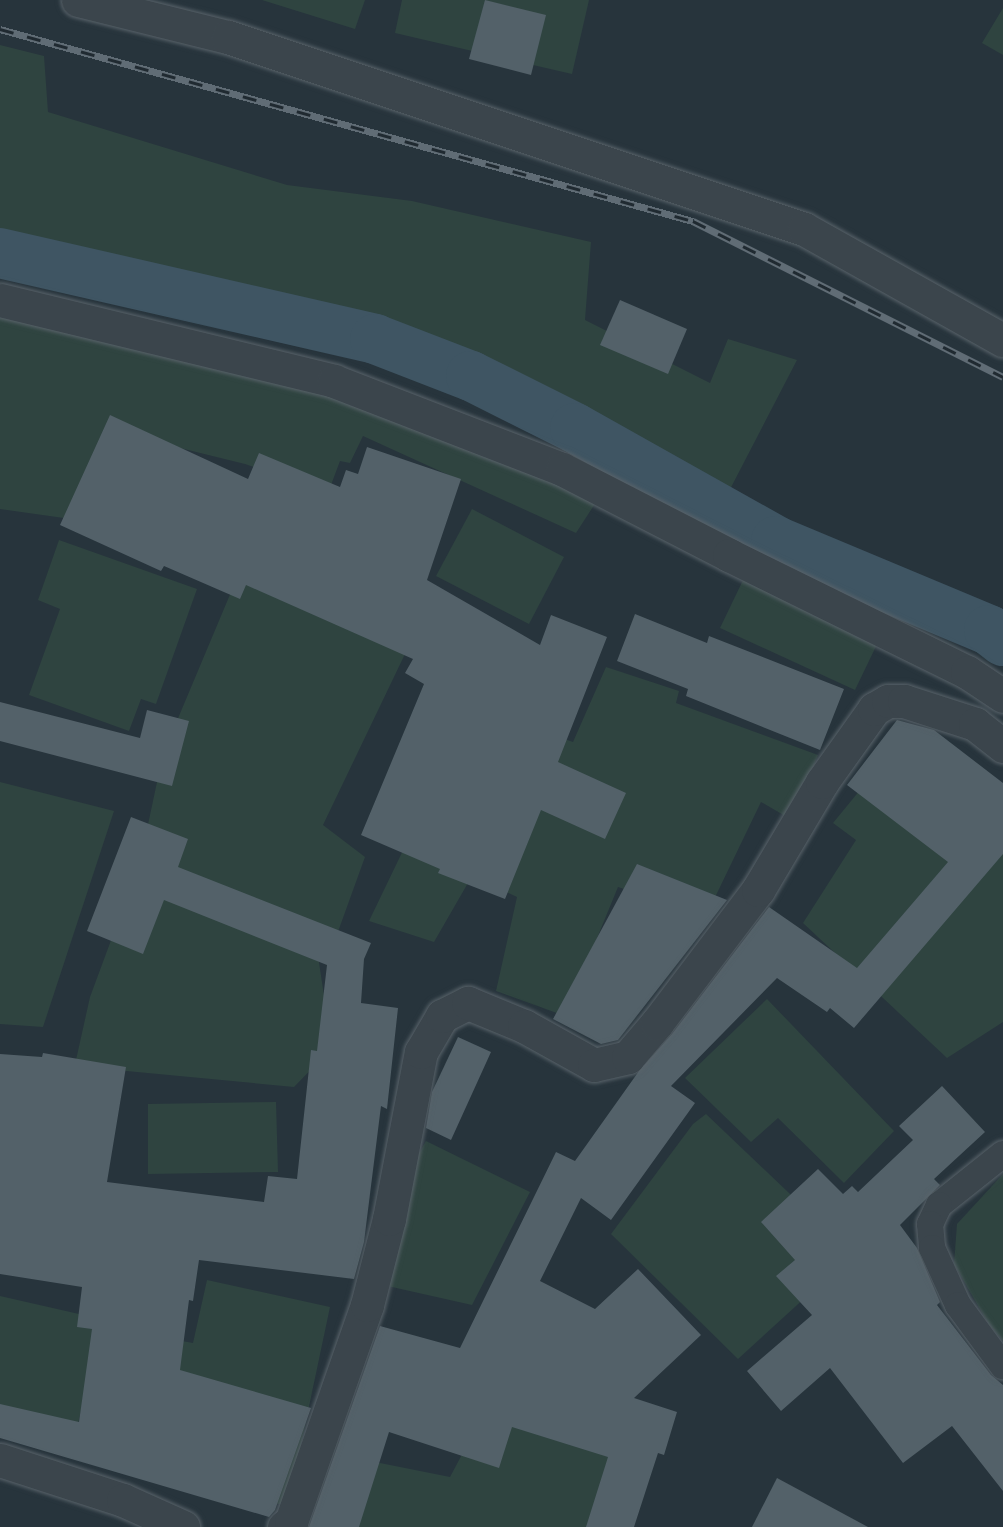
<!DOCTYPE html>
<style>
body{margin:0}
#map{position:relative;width:1003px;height:1527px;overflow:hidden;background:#27343c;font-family:Roboto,sans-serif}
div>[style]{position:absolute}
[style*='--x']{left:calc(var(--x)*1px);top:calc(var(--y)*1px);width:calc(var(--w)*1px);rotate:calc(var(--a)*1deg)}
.green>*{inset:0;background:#2f4440}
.canal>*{height:50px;margin:-25px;padding:0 25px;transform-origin:25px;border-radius:25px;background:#3f5563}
.building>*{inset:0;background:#536169}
.roads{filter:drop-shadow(0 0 2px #59636a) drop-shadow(0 0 2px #59636a)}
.service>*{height:26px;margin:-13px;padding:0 13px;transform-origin:13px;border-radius:13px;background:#3b454c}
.minor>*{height:33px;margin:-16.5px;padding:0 16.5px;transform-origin:16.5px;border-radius:16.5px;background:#3b454c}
.rail>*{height:7px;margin-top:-3.5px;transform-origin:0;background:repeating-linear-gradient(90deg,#202a31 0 14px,#606c75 0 28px);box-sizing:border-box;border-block:2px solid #606c75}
span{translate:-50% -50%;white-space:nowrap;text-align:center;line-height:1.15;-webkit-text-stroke:4.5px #202a31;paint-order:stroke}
</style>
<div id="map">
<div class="green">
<i style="clip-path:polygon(262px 0,365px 0,355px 29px)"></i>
<i style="clip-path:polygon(402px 0,589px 0,572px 74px,395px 33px)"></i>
<i style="clip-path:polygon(1003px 8px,1003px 55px,982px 43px)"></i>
<i style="clip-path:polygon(0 45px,44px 56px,48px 112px,287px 185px,412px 201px,591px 242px,585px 320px,710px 383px,728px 339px,797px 360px,726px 497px,481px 364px,380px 329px,0 238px)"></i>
<i style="clip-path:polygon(0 308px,363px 397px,600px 496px,576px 533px,363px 436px,350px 463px,340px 461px,328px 493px,245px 464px,115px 432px,78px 520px,0 509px)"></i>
<i style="clip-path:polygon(472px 509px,564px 557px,529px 624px,436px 576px)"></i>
<i style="clip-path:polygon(59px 540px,197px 589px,156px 704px,141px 699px,129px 731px,29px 695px,60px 609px,38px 600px)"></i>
<i style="clip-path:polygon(745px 576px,880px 638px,855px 690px,720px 628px)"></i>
<i style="clip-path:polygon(313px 581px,405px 654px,323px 825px,365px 857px,335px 940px,318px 956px,332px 1048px,294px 1087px,116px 1070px,74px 1069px,90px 997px,140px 862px,163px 754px,234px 585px)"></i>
<i style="clip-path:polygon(606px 667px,679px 691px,676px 703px,818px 755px,792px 820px,761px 802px,706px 916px,618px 887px,565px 1016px,496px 991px,517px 897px,472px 876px,434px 942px,369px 921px,422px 811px,494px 714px,573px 742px)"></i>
<i style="clip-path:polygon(883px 762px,1003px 854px,1003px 1022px,947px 1058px,803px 923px,856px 840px,833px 823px)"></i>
<i style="clip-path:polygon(0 782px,114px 811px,43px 1027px,0 1024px)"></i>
<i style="clip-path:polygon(767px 999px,894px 1131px,844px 1183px,778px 1118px,751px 1142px,685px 1078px)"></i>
<i style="clip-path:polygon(276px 1102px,278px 1172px,148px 1174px,148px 1104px)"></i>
<i style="clip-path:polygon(706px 1114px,853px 1254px,738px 1359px,611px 1234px,693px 1124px)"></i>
<i style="clip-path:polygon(426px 1141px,530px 1192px,472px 1305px,383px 1285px,416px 1159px)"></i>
<i style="clip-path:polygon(1003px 1174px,1003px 1341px,988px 1323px,954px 1264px,957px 1224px)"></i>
<i style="clip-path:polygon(207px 1280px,330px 1307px,288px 1506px,237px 1495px,146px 1406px,160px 1337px,193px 1343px)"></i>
<i style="clip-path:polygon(0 1296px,101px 1319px,77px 1429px,0 1413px)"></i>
<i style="clip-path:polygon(491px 1400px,635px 1443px,614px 1527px,339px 1527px,365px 1460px,450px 1477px)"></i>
</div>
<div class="canal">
<i style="--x:0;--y:253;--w:385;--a:12.9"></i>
<i style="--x:375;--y:339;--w:103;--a:21.1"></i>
<i style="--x:471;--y:376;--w:116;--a:26.6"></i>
<i style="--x:575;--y:428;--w:231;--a:29.3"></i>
<i style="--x:776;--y:541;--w:231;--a:22.7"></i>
<i style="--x:989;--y:630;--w:18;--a:38"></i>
</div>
<div class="building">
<i style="clip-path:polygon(485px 0,546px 15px,531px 75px,469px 59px)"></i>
<i style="clip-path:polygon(620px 300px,687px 329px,668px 374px,600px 345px)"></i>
<i style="clip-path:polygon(110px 415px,248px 479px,259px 453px,340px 487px,346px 470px,358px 474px,367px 447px,461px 479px,427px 580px,540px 645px,551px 615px,607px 637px,558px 762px,626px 793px,605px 839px,541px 810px,505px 899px,438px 873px,440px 869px,361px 835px,424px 684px,405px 673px,413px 659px,246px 585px,240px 599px,164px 566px,161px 571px,60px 525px)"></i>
<i style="clip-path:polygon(635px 614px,707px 643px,709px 636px,844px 689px,820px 750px,686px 696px,688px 689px,617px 661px)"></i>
<i style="clip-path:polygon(0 702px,140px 738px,147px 710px,189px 721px,172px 786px,0 741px)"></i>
<i style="clip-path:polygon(897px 720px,934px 730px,1003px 783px,1003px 854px,854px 1028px,830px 1008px,827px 1012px,777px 978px,671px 1086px,695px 1103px,611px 1220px,581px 1198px,540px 1281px,595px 1309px,638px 1269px,701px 1335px,634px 1398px,677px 1412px,664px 1455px,658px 1453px,634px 1527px,586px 1527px,608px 1457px,512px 1427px,499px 1468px,389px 1432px,359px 1527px,309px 1527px,380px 1326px,460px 1348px,556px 1152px,575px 1161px,639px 1071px,672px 1034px,769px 907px,857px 968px,948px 862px,847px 785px)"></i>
<i style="clip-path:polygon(131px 817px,188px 839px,178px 867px,371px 943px,364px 959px,361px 1003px,398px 1008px,387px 1109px,381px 1106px,364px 1242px,354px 1279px,199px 1260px,193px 1301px,189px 1300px,180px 1370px,311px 1408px,275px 1510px,269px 1517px,0 1438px,0 1404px,79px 1422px,92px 1329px,77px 1327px,82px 1287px,0 1274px,0 1054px,42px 1057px,43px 1053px,126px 1067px,107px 1182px,264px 1202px,268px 1176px,297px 1179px,311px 1050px,317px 1051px,327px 965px,164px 900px,143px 954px,87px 931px)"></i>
<i style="clip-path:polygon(637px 864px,727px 900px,618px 1040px,601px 1044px,553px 1019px)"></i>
<i style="clip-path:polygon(458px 1037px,491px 1052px,451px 1140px,426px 1128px,432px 1092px)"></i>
<i style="clip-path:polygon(942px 1086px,985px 1132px,934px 1179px,940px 1185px,900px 1225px,917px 1248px,940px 1302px,937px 1305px,991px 1375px,1003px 1385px,1003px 1491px,952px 1426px,903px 1463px,830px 1368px,781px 1411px,747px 1371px,812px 1315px,776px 1276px,795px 1260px,761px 1222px,818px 1169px,843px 1194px,852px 1186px,858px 1192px,913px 1140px,899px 1126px)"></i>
<i style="clip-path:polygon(777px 1478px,868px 1527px,752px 1527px)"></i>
</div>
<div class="roads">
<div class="service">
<i style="--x:1003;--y:1154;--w:82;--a:141.4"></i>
<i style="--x:939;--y:1205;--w:21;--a:115"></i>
<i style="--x:930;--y:1224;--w:24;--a:85"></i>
<i style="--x:932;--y:1248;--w:63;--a:65.5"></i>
<i style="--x:958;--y:1305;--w:76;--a:53.6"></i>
</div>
<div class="minor">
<i style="--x:78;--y:0;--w:154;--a:13.9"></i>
<i style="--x:228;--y:37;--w:607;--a:18.43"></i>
<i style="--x:804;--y:229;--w:228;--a:29.2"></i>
<i style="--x:0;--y:300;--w:344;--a:13.6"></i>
<i style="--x:334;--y:381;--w:244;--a:21.1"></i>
<i style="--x:562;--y:469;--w:188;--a:27.2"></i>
<i style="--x:729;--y:555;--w:265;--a:26.2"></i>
<i style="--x:967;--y:672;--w:43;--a:33.7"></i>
<i style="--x:0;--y:1460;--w:129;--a:18"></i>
<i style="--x:123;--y:1500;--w:66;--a:24.2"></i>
<i style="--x:284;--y:1527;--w:9;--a:-36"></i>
<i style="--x:291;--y:1522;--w:230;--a:-70.7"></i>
<i style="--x:367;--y:1305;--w:89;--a:-75.7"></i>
<i style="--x:389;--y:1219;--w:170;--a:-79.2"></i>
<i style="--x:421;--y:1052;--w:42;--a:-59.7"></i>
<i style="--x:442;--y:1016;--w:29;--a:-27"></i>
<i style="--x:468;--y:1003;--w:61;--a:22.3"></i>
<i style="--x:524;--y:1026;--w:80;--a:29.1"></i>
<i style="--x:594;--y:1065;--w:35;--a:-13"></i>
<i style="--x:628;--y:1057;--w:45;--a:-49.5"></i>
<i style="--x:657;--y:1023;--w:167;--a:-52.8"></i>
<i style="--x:758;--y:890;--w:126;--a:-59.3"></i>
<i style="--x:822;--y:782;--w:90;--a:-54.5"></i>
<i style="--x:874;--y:709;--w:16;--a:-30"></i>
<i style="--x:888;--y:701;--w:16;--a:0"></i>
<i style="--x:904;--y:701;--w:75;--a:17.9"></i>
<i style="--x:975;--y:724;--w:36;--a:38"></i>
</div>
</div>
<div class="rail">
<i style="--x:0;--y:29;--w:719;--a:15.49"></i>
<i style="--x:693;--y:221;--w:347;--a:26.7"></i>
</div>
</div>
